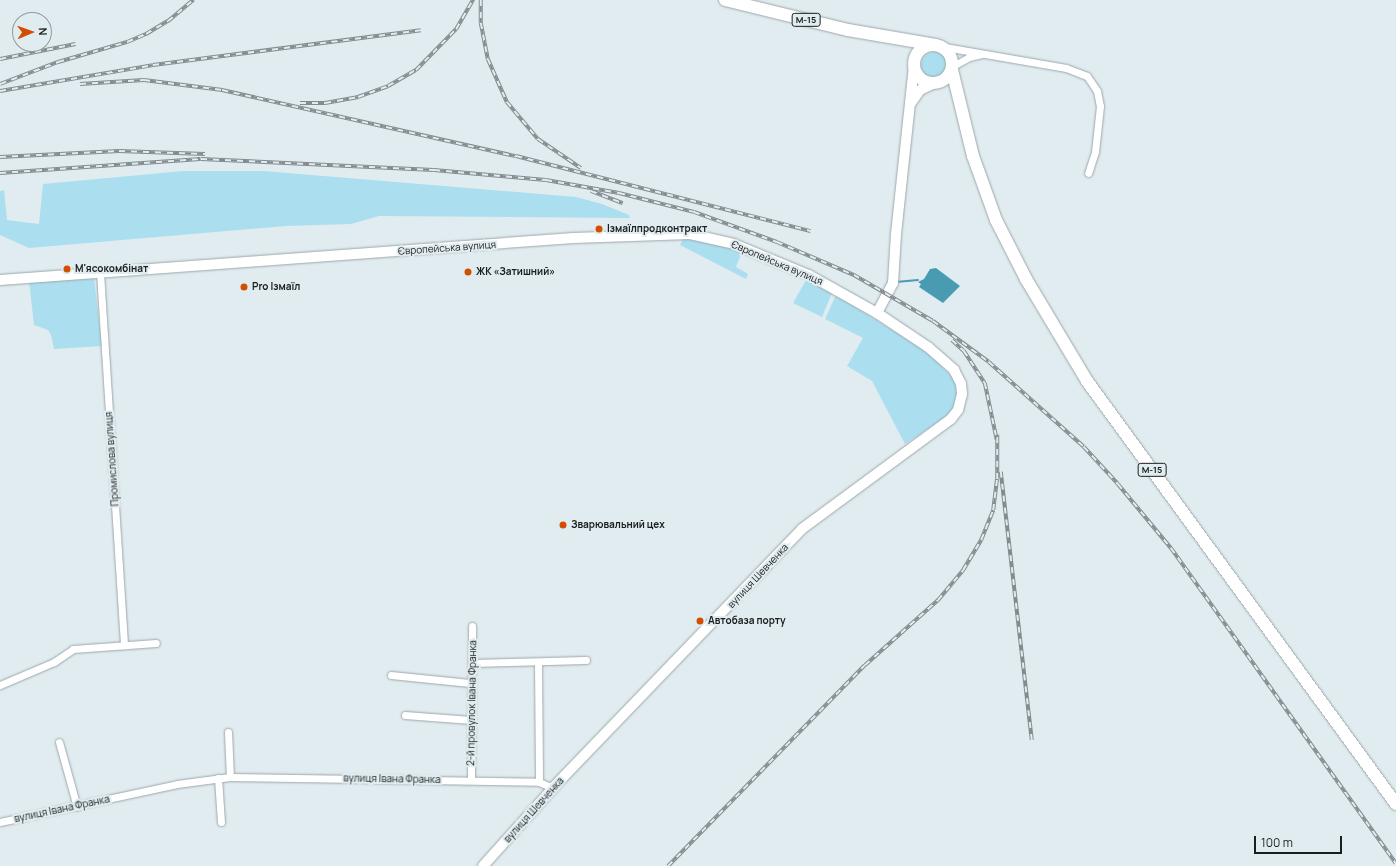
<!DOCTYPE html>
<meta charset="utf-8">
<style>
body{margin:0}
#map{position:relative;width:1396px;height:866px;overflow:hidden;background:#e1ecf0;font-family:Manrope,sans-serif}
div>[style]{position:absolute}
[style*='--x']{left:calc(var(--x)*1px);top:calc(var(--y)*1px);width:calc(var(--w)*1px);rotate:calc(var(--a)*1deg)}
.green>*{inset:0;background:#abdff0}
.round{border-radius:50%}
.water>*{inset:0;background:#499bb2}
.stream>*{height:2px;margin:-1px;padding:0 1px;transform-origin:1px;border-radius:1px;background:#499bb2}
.roads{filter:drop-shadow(0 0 1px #9da7aa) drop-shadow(0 0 1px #9da7aa)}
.street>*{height:7px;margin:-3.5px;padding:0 3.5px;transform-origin:3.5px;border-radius:3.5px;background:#fff}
.secondary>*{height:10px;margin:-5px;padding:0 5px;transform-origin:5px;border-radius:5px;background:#fff}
.highway>*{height:12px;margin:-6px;padding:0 6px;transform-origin:6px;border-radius:6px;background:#fff}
.highway>.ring{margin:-6px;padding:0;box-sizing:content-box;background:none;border:12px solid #fff;border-radius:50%}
.rail>*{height:3.5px;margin-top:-1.75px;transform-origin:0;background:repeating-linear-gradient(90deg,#e1ecf0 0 6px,#838b8e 0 12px);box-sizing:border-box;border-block:1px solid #838b8e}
.dots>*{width:11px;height:11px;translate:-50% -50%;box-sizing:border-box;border:2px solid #e1ecf0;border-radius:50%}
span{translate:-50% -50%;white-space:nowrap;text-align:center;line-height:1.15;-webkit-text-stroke:4px #e1ecf0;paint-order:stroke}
.shield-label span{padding:1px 3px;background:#e1ecf0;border:1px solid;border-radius:3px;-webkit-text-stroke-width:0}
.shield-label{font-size:9px;color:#1a1e1f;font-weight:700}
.poi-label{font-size:10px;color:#1a1e1f;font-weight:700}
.left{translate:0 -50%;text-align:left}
.street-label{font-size:10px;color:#1a1e1f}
.north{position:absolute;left:12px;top:12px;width:40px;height:40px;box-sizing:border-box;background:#e1ecf0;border:1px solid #919a9c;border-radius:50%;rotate:88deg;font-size:11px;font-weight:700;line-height:16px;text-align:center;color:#1a1e1f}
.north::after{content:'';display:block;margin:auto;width:14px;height:18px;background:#d24f00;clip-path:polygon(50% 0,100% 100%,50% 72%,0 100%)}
.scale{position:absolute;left:1254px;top:836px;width:88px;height:18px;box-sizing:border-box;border:2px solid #1a1e1f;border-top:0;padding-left:5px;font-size:12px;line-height:14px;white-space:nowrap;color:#1a1e1f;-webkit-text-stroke:3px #e1ecf0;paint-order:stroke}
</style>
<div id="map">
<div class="green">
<i class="round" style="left:921px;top:52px;width:26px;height:26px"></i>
<i style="clip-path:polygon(183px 171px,263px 171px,576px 197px,602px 204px,629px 215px,630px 218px,379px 216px,351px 224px,286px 226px,29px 248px,0 235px,0 191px,4px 190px,7px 220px,39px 224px,43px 184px)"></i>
<i style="clip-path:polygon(683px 239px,720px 243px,742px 252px,736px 267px,748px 274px,746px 279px,680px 245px)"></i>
<i style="clip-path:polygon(94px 278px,102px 346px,54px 349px,51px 335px,48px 330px,34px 325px,29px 281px)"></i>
<i style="clip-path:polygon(806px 280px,832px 293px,822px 317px,793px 303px)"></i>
<i style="clip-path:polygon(838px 296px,927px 352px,954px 379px,958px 388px,956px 405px,948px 416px,905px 444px,872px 381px,847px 366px,863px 338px,825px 319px,835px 297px)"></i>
</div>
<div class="water">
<i style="clip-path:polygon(936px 268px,960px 286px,943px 303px,919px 287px,921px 284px,918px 282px,924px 279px,930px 269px)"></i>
</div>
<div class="stream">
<i style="--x:896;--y:282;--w:22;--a:-5"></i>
</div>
<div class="roads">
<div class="street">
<i style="--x:939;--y:46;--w:129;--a:9.8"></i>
<i style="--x:1066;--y:68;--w:22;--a:21"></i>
<i style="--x:1087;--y:76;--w:18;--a:56"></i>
<i style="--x:1097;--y:91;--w:15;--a:79"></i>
<i style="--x:1100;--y:106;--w:46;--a:96.2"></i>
<i style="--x:1095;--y:152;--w:22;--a:108"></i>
<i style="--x:953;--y:66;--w:18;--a:-29"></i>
<i style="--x:969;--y:57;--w:13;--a:-13"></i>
<i style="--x:100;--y:273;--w:373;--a:86.3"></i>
<i style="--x:472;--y:663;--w:114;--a:-1.5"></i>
<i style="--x:538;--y:663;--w:119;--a:89.5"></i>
<i style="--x:391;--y:675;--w:79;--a:5.8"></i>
<i style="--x:0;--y:685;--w:59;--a:-23.1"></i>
<i style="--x:54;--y:662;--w:23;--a:-34"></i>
<i style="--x:73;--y:649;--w:83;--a:-4.1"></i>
<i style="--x:405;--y:715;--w:66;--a:4.3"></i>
<i style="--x:228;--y:732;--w:45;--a:87.5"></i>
<i style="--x:59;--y:742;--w:67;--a:74.5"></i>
<i style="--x:218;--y:778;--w:44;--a:86.1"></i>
<i style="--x:471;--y:780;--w:154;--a:-89.6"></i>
<i style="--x:0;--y:822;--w:181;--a:-12.1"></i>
<i style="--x:177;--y:784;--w:53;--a:-7.5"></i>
<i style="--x:230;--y:777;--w:309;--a:0.9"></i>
<i style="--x:539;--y:782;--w:15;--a:23"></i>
</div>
<div class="secondary">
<i style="--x:911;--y:103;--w:16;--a:-55"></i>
<i style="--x:920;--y:90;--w:14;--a:-25"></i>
<i style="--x:0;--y:280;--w:575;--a:-4.19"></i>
<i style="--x:573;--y:238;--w:117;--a:-2"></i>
<i style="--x:690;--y:234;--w:45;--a:12.8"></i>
<i style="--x:734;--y:244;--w:81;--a:22.5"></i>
<i style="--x:809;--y:275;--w:78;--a:29.2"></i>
<i style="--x:877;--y:313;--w:61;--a:33.7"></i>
<i style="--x:928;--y:347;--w:35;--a:41"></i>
<i style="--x:954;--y:370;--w:16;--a:63"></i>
<i style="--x:961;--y:384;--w:10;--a:84"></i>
<i style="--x:962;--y:394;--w:16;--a:104"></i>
<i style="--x:958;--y:410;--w:11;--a:128"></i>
<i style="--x:951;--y:419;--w:185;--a:143.6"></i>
<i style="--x:802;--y:529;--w:359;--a:133.9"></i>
<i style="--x:553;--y:788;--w:105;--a:131.9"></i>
<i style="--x:877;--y:313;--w:34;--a:-62"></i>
<i style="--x:893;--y:283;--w:49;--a:-86.5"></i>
<i style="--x:896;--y:234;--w:169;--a:-83.9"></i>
</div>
<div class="highway">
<i style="--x:725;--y:0;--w:127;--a:13.7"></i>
<i style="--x:848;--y:30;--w:89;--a:9.7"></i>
<i class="ring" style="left:914px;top:45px;width:26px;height:26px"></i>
<i style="--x:952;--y:70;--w:89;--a:76.3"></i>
<i style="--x:973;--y:156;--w:68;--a:70.2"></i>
<i style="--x:996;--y:220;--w:66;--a:63"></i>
<i style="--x:1026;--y:279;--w:119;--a:59.1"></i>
<i style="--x:1087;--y:381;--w:524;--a:53.85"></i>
</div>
</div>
<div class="rail">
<i style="--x:481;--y:0;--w:23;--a:90"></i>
<i style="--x:481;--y:23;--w:37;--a:79"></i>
<i style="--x:488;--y:59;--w:47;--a:66.2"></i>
<i style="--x:507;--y:102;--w:48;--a:50"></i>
<i style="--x:538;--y:139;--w:52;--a:34"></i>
<i style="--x:0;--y:59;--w:77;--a:-11.2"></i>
<i style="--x:0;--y:84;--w:62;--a:-20.8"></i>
<i style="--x:58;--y:62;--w:72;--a:-16.2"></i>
<i style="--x:127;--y:42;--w:21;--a:-23"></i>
<i style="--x:146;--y:34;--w:26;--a:-31"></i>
<i style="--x:168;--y:21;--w:33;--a:-40"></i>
<i style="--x:80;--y:84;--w:64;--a:-3.6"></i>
<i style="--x:144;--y:80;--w:79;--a:7.3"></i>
<i style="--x:222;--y:90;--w:301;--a:12.7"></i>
<i style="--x:516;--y:156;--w:304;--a:14.3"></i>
<i style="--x:0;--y:91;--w:155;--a:-9.6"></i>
<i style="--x:153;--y:65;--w:270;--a:-7.4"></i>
<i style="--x:300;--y:103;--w:25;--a:0"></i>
<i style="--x:325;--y:103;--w:34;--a:-10"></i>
<i style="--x:358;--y:97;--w:32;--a:-20"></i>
<i style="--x:388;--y:86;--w:32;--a:-30"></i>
<i style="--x:416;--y:70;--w:57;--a:-45.7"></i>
<i style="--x:456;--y:29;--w:34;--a:-60"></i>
<i style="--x:0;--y:157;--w:119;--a:-2.9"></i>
<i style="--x:119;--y:151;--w:86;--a:2"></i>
<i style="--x:0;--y:173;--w:201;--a:-4"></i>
<i style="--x:201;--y:159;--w:233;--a:2.7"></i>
<i style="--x:434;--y:170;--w:112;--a:5.1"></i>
<i style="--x:546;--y:180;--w:74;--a:10.1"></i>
<i style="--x:619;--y:193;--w:77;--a:14.2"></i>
<i style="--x:694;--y:212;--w:88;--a:19.9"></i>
<i style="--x:777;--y:242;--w:84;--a:23.2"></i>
<i style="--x:854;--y:275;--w:91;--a:30.2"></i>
<i style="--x:933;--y:321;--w:69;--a:36.2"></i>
<i style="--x:989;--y:362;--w:127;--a:41.8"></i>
<i style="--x:1084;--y:447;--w:50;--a:47.4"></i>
<i style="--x:1118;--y:484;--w:83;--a:50.4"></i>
<i style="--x:1171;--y:548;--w:387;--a:54.5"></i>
<i style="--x:591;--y:191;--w:34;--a:21"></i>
<i style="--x:952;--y:340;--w:16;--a:43"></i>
<i style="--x:964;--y:351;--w:38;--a:57"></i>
<i style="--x:985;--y:383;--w:58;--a:78.1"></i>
<i style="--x:1001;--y:472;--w:270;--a:83.4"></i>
<i style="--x:668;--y:866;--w:281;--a:-45.6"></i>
<i style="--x:865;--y:665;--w:98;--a:-41.7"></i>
<i style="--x:938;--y:600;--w:39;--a:-50"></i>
<i style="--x:963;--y:570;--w:35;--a:-59"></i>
<i style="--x:981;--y:540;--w:32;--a:-68"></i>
<i style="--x:993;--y:510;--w:31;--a:-83"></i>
<i style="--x:997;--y:479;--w:44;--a:-90"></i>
</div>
<div class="dots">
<i style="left:599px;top:229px;background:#d24f00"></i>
<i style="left:67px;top:269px;background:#d24f00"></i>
<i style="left:468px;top:272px;background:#d24f00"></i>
<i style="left:244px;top:287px;background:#d24f00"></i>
<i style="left:563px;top:525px;background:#d24f00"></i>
<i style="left:700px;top:621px;background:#d24f00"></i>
</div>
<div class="shield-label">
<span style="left:806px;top:20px">М-15</span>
<span style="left:1152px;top:470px">М-15</span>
</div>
<div class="poi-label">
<span class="left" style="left:607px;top:229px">Ізмаїлпродконтракт</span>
<span class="left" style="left:75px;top:269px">М'ясокомбінат</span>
<span class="left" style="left:476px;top:272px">ЖК «Затишний»</span>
<span class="left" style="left:252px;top:287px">Pro Ізмаїл</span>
<span class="left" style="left:571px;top:525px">Зварювальний цех</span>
<span class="left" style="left:708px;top:621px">Автобаза порту</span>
</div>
<div class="street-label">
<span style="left:447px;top:248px;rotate:-4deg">Європейська вулиця</span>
<span style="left:777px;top:263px;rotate:23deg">Європейська вулиця</span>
<span style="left:112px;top:459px;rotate:-94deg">Промислова вулиця</span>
<span style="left:758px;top:576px;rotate:-47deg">вулиця Шевченка</span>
<span style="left:472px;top:703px;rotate:-89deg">2-й провулок Івана Франка</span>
<span style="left:392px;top:779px;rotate:1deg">вулиця Івана Франка</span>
<span style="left:62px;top:809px;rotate:-12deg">вулиця Івана Франка</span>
<span style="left:534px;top:810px;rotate:-48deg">вулиця Шевченка</span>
</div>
<div class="north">N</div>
<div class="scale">100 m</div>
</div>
